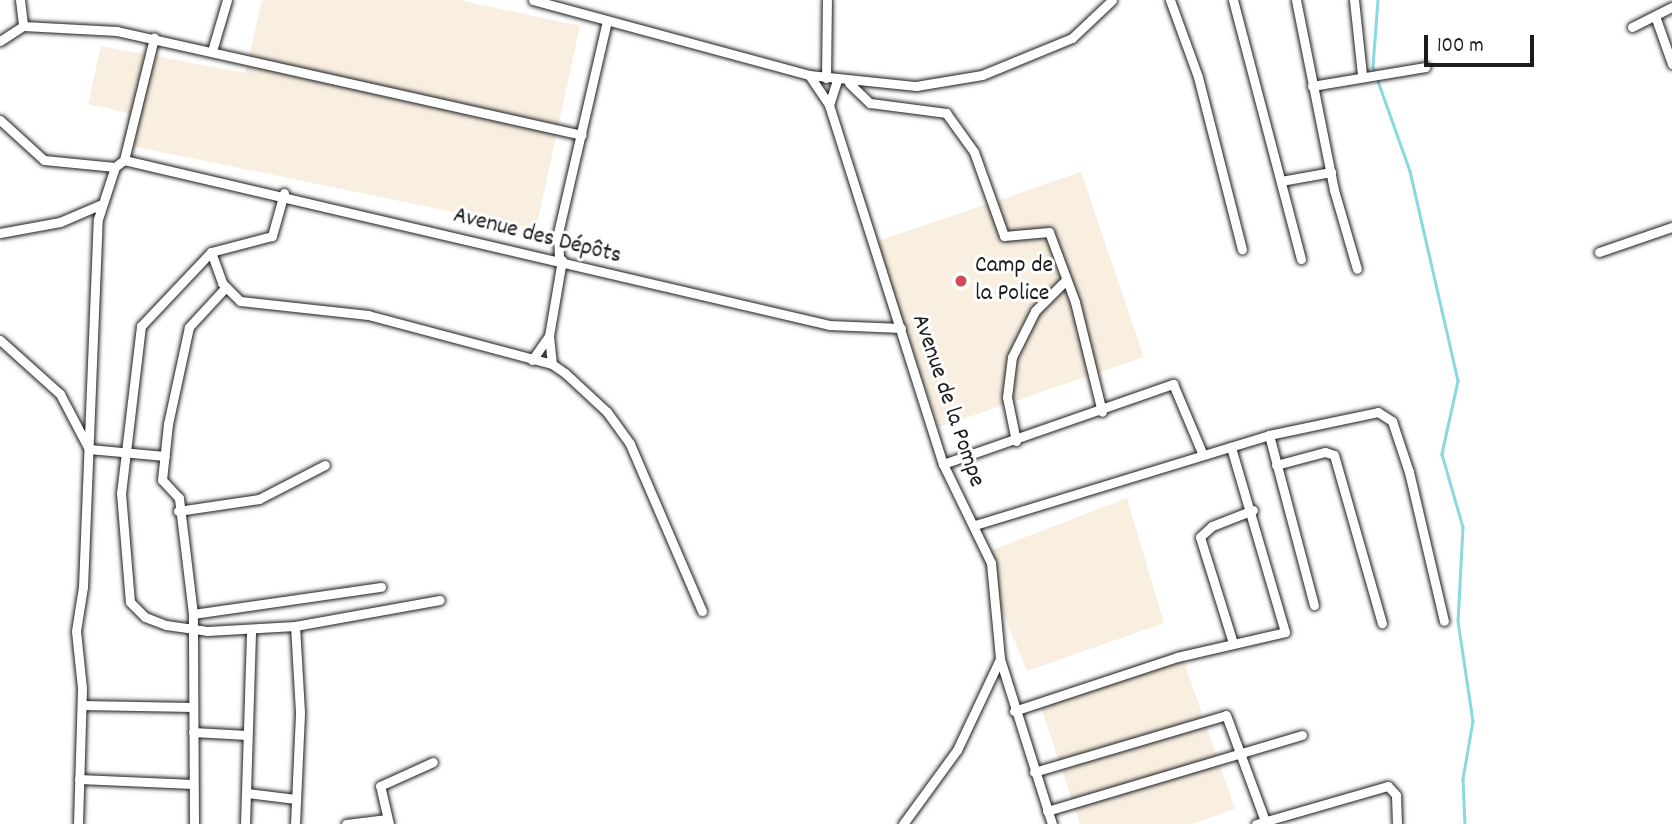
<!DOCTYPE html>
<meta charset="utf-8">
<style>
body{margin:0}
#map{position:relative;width:1672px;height:824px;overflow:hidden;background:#fff;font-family:Dekko,sans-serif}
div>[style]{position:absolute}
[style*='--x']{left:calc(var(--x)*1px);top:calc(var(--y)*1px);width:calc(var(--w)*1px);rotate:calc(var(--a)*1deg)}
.built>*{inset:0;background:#f8efe1}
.stream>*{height:2.5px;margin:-1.25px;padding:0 1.25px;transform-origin:1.25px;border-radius:1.25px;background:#88d9e0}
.roads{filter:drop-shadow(0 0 2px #1c1c1c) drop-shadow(0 0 2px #1c1c1c)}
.minor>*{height:9px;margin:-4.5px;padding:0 4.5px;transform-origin:4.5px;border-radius:4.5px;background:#fff}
.dots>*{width:19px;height:19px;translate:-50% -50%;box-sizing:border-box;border:4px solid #fff;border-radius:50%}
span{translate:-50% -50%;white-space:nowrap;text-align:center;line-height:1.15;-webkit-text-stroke:6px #fff;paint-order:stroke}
.street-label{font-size:24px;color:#1c1c1c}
.poi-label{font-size:24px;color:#1c1c1c}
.left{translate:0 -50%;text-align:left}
.scale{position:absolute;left:1424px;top:35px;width:110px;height:32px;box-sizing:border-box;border:4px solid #1c1c1c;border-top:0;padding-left:9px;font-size:21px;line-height:24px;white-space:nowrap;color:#1c1c1c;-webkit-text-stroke:5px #fff;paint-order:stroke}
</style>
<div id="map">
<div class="built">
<i style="clip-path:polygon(262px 0,459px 0,580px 26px,536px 229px,122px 144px,129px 113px,88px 104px,101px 46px,245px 73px)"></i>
<i style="clip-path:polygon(1081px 172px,1144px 357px,939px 427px,875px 242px)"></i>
<i style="clip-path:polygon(1127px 498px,1164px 623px,1027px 671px,979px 555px)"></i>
<i style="clip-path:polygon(1180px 650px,1235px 809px,1191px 824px,1080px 824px,1038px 699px)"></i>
</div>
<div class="stream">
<i style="--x:1378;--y:0;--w:67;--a:94.3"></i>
<i style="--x:1373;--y:67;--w:110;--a:70.4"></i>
<i style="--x:1410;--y:171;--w:215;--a:77.1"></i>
<i style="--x:1458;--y:381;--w:75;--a:102.4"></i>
<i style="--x:1442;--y:454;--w:76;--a:74"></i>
<i style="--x:1463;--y:527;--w:94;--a:93"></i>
<i style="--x:1458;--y:621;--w:101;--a:81.5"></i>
<i style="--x:1473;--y:721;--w:59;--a:99.8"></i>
<i style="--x:1463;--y:779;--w:45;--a:87.5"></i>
</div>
<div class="roads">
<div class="minor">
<i style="--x:20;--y:0;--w:26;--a:83"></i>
<i style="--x:533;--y:0;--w:286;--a:15.2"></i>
<i style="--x:809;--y:75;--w:108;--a:5.9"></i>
<i style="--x:916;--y:86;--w:67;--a:-9.5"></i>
<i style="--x:982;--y:75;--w:97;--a:-22.3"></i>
<i style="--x:1072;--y:38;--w:55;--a:-43.5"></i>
<i style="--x:1170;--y:0;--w:82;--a:70"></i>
<i style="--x:1198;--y:77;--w:178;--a:75.7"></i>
<i style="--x:1233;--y:0;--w:268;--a:75.3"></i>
<i style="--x:1296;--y:0;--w:194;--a:78.7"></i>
<i style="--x:1334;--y:190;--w:82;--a:73.8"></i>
<i style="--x:1354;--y:0;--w:75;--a:83.9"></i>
<i style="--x:1655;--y:16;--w:51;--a:70.5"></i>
<i style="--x:1632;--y:27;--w:45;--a:-26.6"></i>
<i style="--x:0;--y:41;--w:27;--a:-33"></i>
<i style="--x:23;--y:26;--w:94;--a:3"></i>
<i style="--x:117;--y:31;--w:476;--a:12.6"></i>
<i style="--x:212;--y:51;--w:53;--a:-73.6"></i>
<i style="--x:809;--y:75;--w:36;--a:56"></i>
<i style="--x:829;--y:105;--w:377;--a:72.4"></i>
<i style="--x:943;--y:464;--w:110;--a:64.1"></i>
<i style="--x:991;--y:563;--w:96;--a:84.6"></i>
<i style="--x:1000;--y:659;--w:173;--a:72.5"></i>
<i style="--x:826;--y:78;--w:78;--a:-89.3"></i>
<i style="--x:849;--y:83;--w:29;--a:44"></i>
<i style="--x:870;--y:103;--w:77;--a:7.5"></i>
<i style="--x:946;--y:113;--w:48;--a:54.3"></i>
<i style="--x:974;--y:152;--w:89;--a:70.3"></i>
<i style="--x:1004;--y:236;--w:45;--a:-5.1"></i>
<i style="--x:1049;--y:232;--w:75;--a:69.6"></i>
<i style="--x:1075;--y:302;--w:113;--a:76.2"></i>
<i style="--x:1312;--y:86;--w:115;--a:-9.5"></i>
<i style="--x:829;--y:105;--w:25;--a:-72"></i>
<i style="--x:0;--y:120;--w:59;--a:42.3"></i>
<i style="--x:44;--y:160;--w:71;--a:5.6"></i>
<i style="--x:124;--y:160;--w:724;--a:13.17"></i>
<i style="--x:829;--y:325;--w:72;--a:2.4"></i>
<i style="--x:1281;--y:181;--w:51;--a:-10.2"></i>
<i style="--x:284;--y:193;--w:45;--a:105.6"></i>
<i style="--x:272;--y:236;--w:63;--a:165.3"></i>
<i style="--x:211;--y:252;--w:102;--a:133.4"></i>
<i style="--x:141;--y:326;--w:168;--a:96.8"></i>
<i style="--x:121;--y:493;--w:109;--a:85.3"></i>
<i style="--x:130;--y:602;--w:21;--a:45"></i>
<i style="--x:145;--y:617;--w:22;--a:21"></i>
<i style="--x:166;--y:625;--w:41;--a:8.3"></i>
<i style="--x:207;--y:631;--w:88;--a:-3.3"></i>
<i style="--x:295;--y:626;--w:147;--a:-10.2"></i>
<i style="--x:0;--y:233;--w:61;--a:-10.4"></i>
<i style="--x:60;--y:222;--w:46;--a:-23.2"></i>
<i style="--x:211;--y:252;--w:33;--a:70"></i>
<i style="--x:222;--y:283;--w:25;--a:45"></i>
<i style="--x:240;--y:301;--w:129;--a:6.2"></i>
<i style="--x:368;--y:315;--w:190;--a:14.9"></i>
<i style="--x:552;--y:364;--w:16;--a:35"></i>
<i style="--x:565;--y:373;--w:57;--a:42.9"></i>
<i style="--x:607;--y:412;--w:39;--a:54"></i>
<i style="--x:630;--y:444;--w:182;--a:66.7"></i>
<i style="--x:1599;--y:252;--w:77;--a:-18.9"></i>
<i style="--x:559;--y:258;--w:25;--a:-92"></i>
<i style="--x:558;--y:233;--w:218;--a:-77"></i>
<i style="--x:549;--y:336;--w:28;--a:84"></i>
<i style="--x:0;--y:340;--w:81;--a:42"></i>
<i style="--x:60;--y:394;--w:62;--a:62.2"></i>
<i style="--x:89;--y:449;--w:76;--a:5.3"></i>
<i style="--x:532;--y:360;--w:29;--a:-55"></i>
<i style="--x:549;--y:336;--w:77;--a:-80.3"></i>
<i style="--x:1269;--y:435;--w:176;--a:75.2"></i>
<i style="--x:1016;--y:441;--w:45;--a:-101.6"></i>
<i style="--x:1007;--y:397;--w:40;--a:-82.9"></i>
<i style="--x:1012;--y:357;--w:51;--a:-63.4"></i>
<i style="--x:1035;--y:311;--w:42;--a:-45"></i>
<i style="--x:943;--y:464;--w:244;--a:-19.2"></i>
<i style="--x:1173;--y:384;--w:77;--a:67.1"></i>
<i style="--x:1276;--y:465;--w:51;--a:-14.9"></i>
<i style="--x:1325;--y:452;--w:9;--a:18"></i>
<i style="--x:1334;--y:455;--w:175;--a:74.1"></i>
<i style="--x:178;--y:511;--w:82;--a:-8.4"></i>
<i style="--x:259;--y:499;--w:74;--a:-27.3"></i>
<i style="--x:975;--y:525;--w:307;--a:-17"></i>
<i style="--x:1269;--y:435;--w:111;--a:-11.9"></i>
<i style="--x:1378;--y:412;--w:17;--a:33"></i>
<i style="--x:1392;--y:421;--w:54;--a:71.6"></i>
<i style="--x:1409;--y:472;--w:153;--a:76.8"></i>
<i style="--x:193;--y:614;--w:190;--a:-8.2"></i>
<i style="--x:1233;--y:643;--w:111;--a:-107.3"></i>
<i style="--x:1200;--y:537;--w:16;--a:-43"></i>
<i style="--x:1212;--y:526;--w:44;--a:-21.3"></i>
<i style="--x:82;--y:705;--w:111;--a:1"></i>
<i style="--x:1014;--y:711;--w:172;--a:-18.3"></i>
<i style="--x:1177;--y:657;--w:111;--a:-13"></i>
<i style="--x:1285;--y:632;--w:193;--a:-106.3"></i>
<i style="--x:193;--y:732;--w:54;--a:3.2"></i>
<i style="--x:1034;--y:772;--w:200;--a:-16.5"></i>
<i style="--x:1226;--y:715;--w:116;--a:69.8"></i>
<i style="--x:79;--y:779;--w:114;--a:2.5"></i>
<i style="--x:247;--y:793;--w:49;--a:7"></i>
<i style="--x:1047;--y:811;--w:266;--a:-16.6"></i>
<i style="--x:78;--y:824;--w:136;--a:-88.3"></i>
<i style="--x:82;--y:688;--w:57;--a:-96"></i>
<i style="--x:76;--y:631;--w:45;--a:-81"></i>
<i style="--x:83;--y:587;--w:368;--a:-87.7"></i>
<i style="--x:98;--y:219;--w:55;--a:-71.9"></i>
<i style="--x:115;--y:167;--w:11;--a:-38"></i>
<i style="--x:124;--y:160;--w:126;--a:-76.2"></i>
<i style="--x:194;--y:824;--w:210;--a:-90.3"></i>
<i style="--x:193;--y:614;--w:117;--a:-96.9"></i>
<i style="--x:179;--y:498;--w:25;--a:-133"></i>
<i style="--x:162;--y:480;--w:56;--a:-83.9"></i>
<i style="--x:168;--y:424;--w:99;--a:-77.8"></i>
<i style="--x:189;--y:327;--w:53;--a:-47.3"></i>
<i style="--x:245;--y:824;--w:195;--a:-88.2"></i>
<i style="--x:295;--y:824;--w:112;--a:-87.4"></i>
<i style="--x:300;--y:712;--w:86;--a:-93.3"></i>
<i style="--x:346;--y:824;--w:41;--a:-7"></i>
<i style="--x:389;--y:824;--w:39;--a:-103"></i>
<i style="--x:380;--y:786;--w:58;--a:-24.4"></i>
<i style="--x:903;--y:824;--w:92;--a:-53.9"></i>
<i style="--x:957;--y:750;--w:101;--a:-64.7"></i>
<i style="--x:1256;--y:824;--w:137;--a:-16.1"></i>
<i style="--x:1388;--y:786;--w:12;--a:48"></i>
<i style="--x:1396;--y:795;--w:29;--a:88"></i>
</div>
</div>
<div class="dots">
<i style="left:961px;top:281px;background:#d1495b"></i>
</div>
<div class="street-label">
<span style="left:537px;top:237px;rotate:14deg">Avenue des Dépôts</span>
<span style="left:947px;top:401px;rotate:71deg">Avenue de la Pompe</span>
</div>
<div class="poi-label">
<span class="left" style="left:975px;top:281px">Camp de<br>la Police</span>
</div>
<div class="scale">100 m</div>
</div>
